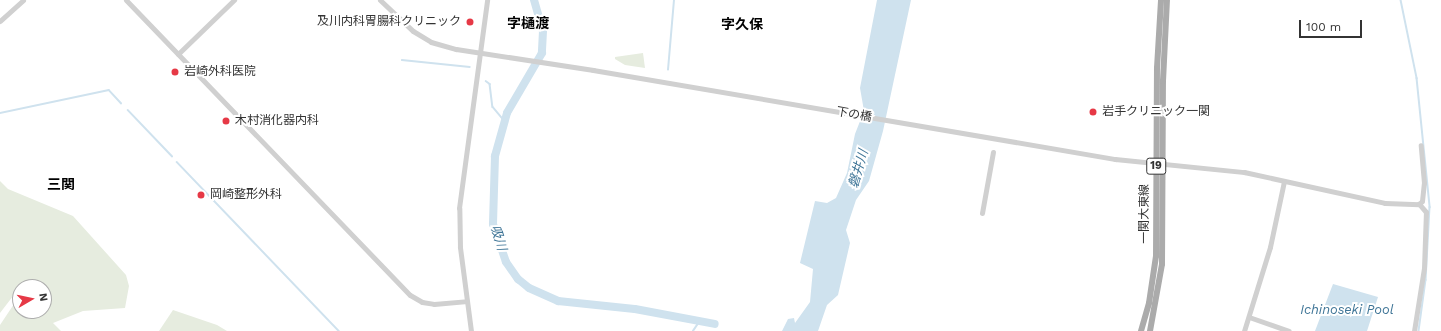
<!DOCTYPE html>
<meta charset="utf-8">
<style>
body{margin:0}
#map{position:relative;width:1441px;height:331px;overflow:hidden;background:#fff;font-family:"Work Sans","Noto Sans JP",sans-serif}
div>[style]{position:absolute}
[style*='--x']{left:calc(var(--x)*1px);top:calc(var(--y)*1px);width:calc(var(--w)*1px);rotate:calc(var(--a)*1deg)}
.green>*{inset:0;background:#e6ecdf}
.water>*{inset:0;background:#cfe2ee}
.stream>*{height:1.5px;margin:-0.75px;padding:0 0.75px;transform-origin:0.75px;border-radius:0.75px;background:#cfe2ee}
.river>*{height:8px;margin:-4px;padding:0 4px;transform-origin:4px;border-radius:4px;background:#cfe2ee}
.minor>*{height:5px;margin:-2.5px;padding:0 2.5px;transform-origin:2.5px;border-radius:2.5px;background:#d0d0d0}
.major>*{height:6px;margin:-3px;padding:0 3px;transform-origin:3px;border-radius:3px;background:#ababab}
.dots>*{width:11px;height:11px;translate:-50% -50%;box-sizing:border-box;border:2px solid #fff;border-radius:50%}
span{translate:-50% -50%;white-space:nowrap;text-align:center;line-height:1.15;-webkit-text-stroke:4px #fff;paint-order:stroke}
.shield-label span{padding:1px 3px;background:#fff;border:1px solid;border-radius:3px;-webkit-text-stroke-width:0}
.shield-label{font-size:11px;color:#333;font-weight:700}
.poi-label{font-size:12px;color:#333}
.right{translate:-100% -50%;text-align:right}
.left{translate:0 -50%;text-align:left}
.street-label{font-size:12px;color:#333}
.water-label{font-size:13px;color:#3f7597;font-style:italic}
.quarter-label{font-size:14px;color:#000;font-weight:700}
.north{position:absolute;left:12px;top:279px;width:40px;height:40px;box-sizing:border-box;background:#fff;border:1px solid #adadad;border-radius:50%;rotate:81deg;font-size:11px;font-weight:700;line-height:16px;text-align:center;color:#333}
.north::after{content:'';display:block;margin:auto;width:14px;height:18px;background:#e63946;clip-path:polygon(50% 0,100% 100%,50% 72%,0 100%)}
.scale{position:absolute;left:1299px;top:20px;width:63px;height:18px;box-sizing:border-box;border:2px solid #333;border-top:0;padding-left:5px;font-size:12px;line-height:14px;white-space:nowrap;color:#333;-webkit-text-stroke:3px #fff;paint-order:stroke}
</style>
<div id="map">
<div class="green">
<i style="clip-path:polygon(643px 53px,645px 68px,625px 65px,615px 59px,615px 57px)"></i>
<i style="clip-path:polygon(0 181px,8px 189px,73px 216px,126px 275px,129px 286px,125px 308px,83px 311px,53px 323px,61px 331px,0 331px,0 325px,20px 295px,20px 311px,44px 311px,44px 287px,25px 287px,29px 280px,20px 287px,0 313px)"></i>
<i style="clip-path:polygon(173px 310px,217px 325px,227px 331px,159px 331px)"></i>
</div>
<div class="water">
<i style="clip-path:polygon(877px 0,911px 0,883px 131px,869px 181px,856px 200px,846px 230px,850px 243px,838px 295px,827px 305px,818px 331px,771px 331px,782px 331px,788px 319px,794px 318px,795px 323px,810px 302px,813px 269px,800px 263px,815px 201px,827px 203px,836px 198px,847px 173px,855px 134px,864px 111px,860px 88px)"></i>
<i style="clip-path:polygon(1333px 284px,1378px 297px,1367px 331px,1315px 331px)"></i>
</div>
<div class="stream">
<i style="--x:1401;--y:0;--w:80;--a:78.4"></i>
<i style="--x:1417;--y:78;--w:130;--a:84.2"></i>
<i style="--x:1430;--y:207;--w:73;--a:93.1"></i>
<i style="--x:1426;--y:280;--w:51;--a:97.8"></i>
<i style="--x:402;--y:60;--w:68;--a:5.9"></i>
<i style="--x:668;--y:70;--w:70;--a:-85.1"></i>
<i style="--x:486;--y:81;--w:5;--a:37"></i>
<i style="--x:490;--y:84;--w:23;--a:83"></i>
<i style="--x:493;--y:107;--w:17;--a:50"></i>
<i style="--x:128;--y:110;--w:64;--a:46.3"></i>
<i style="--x:0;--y:113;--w:111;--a:-11.9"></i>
<i style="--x:109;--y:90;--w:18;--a:47"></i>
<i style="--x:177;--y:162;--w:234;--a:46.2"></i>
<i style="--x:693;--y:331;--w:11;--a:-56"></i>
</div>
<div class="river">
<i style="--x:534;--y:0;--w:32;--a:74"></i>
<i style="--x:543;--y:31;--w:22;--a:93"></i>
<i style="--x:542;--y:53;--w:69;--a:120.3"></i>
<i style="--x:507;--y:113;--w:45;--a:105.6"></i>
<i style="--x:495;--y:156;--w:68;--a:91.7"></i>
<i style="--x:493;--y:224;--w:40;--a:71.1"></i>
<i style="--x:506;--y:262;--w:21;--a:55"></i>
<i style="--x:518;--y:279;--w:14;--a:39"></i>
<i style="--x:529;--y:288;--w:32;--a:24"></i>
<i style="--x:558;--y:301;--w:77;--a:5.9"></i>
<i style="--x:635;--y:309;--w:81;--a:10.6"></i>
</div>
<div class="minor">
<i style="--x:126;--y:0;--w:409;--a:46.1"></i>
<i style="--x:410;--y:295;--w:14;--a:30"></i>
<i style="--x:422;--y:302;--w:12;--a:9"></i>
<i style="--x:434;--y:304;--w:33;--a:-5"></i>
<i style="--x:380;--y:0;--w:45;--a:43.2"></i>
<i style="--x:413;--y:31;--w:21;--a:31"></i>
<i style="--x:431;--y:42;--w:26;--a:16"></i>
<i style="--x:456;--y:49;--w:139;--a:8.7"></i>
<i style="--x:593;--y:70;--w:530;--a:9.68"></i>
<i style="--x:1115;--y:159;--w:130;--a:5.8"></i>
<i style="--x:1244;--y:172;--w:144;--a:12.4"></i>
<i style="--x:1385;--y:203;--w:34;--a:2"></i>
<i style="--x:1419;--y:204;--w:4;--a:-45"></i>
<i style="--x:1422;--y:201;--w:18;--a:-84"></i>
<i style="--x:1424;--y:183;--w:38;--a:-95"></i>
<i style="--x:0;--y:21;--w:31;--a:-42"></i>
<i style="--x:178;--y:54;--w:78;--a:-44"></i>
<i style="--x:982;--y:213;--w:62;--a:-79.8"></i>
<i style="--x:1249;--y:317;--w:42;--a:19.3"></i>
<i style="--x:471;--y:331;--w:85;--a:-97.5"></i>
<i style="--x:460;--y:247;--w:39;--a:-91"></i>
<i style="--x:459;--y:208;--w:210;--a:-82.3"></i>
<i style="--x:1244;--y:331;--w:88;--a:-72.8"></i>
<i style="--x:1270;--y:247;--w:67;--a:-78"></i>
<i style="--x:1414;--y:331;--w:64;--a:-81"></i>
<i style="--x:1424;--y:268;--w:56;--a:-88"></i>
<i style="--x:1426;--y:212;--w:11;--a:-131"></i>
</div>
<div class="major">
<i style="--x:1141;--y:331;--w:29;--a:-74"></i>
<i style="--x:1149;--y:303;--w:48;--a:-81.5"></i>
<i style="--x:1156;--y:256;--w:188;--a:-89.7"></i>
<i style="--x:1157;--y:68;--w:68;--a:-86.6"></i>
<i style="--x:1150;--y:331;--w:68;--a:-79.8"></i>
<i style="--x:1162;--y:264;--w:183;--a:-89.7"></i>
<i style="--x:1163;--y:81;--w:81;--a:-87.2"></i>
</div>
<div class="dots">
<i style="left:470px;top:22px;background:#e63946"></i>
<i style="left:175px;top:72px;background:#e63946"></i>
<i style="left:1093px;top:112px;background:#e63946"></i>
<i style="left:226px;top:121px;background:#e63946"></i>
<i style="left:201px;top:195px;background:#e63946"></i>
</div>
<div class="shield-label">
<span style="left:1156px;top:166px">19</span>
</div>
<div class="poi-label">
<span class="right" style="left:461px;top:22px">及川内科胃腸科クリニック</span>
<span class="left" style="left:184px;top:72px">岩崎外科医院</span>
<span class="left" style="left:1102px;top:112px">岩手クリニック一関</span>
<span class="left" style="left:235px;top:121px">木村消化器内科</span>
<span class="left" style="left:210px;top:195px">岡崎整形外科</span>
</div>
<div class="street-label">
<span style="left:854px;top:115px;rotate:10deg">下の橋</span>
<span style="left:1145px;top:214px;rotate:-90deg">一関大東線</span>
</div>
<div class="water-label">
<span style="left:859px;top:169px;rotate:-74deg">磐井川</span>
<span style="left:498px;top:238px;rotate:73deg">吸川</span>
<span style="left:1347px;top:310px">Ichinoseki Pool</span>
</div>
<div class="quarter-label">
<span style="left:528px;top:23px">字樋渡</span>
<span style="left:742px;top:24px">字久保</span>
<span style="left:61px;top:184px">三関</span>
</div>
<div class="north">N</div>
<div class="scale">100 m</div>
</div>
